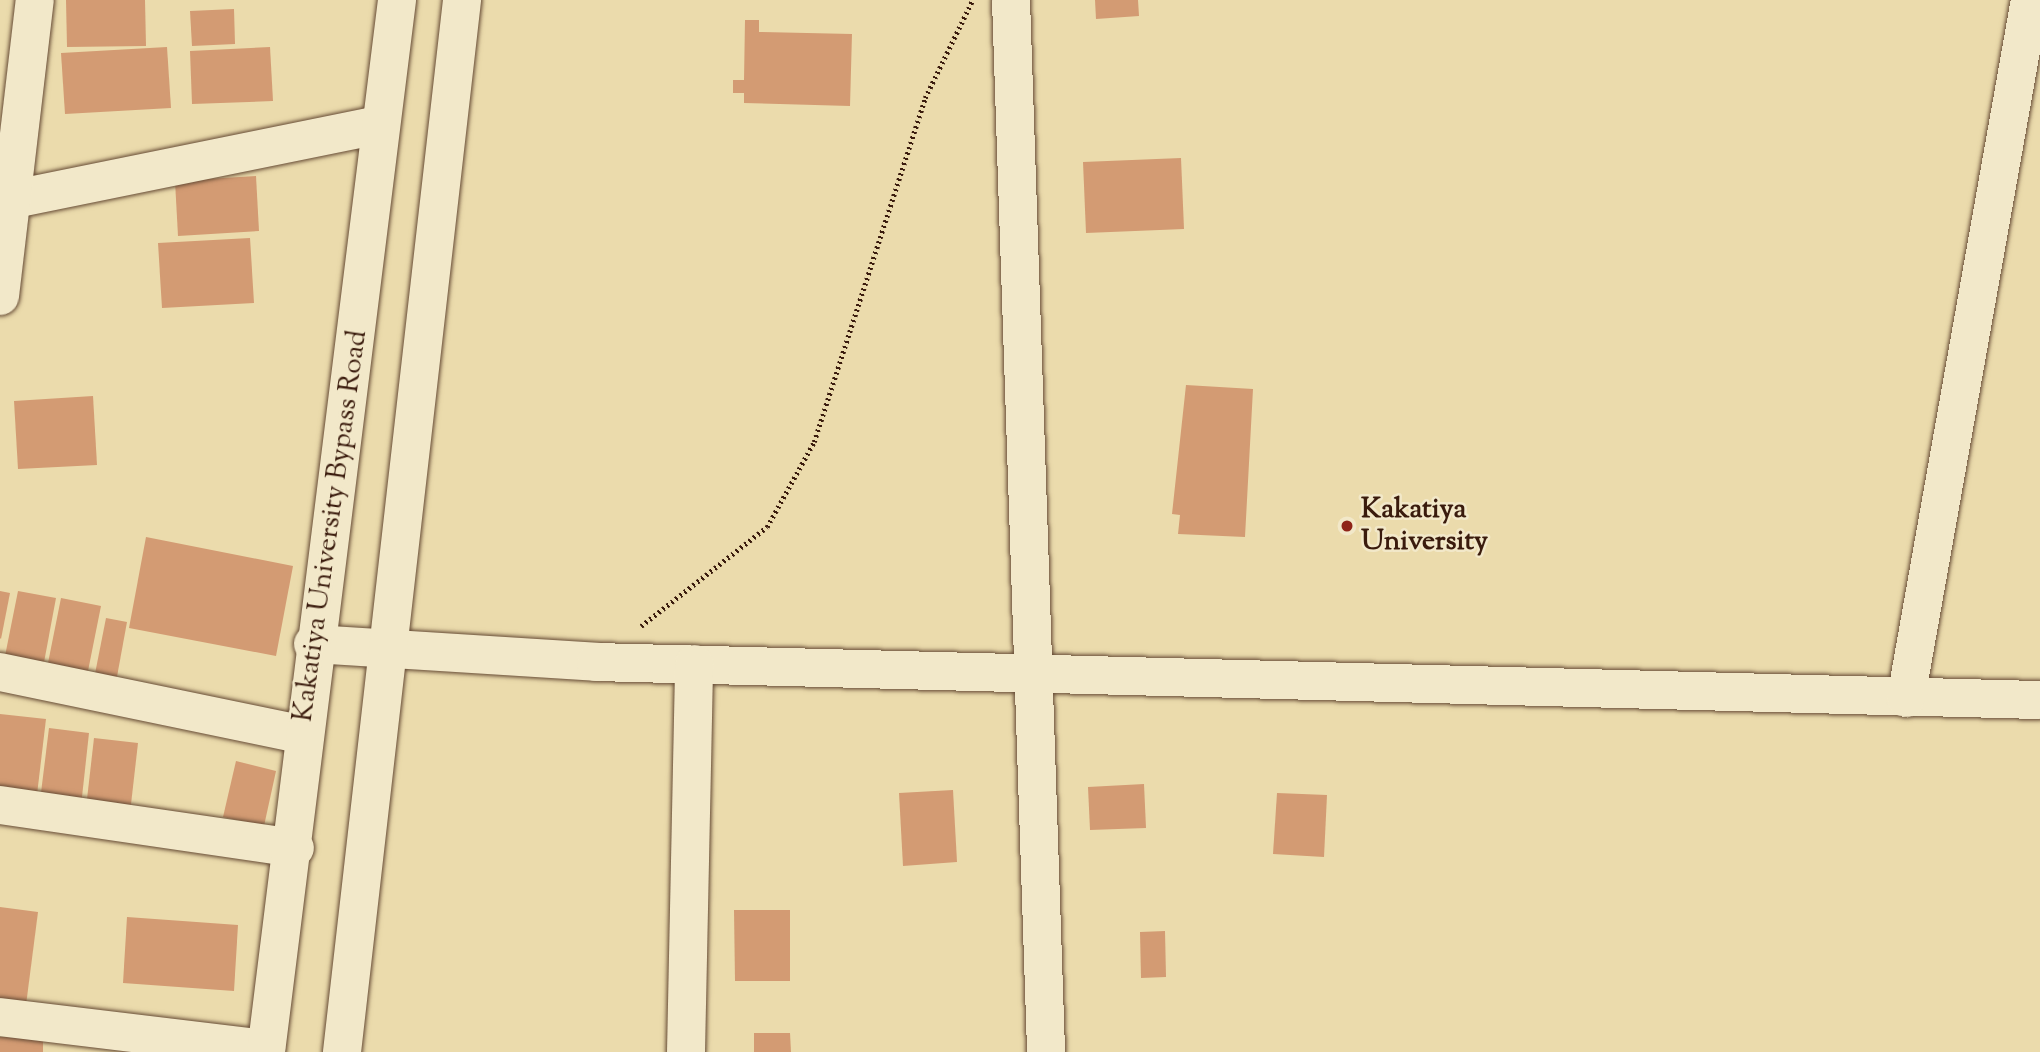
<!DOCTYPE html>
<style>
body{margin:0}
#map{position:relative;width:2040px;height:1052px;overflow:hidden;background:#ebdbac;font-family:"Sorts Mill Goudy",serif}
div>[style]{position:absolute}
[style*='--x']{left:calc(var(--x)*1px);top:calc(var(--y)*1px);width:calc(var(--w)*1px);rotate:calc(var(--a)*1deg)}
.building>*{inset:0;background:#d39b73}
.path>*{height:4.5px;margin-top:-2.25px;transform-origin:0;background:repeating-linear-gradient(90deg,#3a1b0d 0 2px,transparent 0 5.5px)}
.roads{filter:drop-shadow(0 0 2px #664b35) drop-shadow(0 0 2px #664b35)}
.street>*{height:38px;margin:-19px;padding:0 19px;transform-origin:19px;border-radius:19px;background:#f2e8c9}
.secondary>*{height:38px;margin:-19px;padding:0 19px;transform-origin:19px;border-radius:19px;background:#f2e8c9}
.dots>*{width:19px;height:19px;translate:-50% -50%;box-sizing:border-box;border:4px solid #f2e8c9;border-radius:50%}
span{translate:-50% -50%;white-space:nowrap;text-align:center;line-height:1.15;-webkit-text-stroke:5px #f2e8c9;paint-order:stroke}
.poi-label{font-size:28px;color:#3a1b0d;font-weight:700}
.left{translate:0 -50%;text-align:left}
.street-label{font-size:28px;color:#3a1b0d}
</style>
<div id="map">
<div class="building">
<i style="clip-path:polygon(66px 0,145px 0,146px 46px,67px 47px)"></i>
<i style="clip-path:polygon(1095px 0,1138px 0,1139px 16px,1096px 19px)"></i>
<i style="clip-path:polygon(234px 9px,235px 44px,192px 46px,190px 11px)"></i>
<i style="clip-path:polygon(745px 20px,759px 20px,759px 32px,852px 34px,850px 106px,744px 103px,744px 93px,733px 93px,733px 80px,744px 80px)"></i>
<i style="clip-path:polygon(167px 47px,171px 108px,65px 114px,61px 53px)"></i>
<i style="clip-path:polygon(270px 47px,273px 101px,192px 104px,190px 51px)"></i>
<i style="clip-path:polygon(1181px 158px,1184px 229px,1086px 233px,1083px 162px)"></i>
<i style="clip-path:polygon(256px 176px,259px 231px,178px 236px,175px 181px)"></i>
<i style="clip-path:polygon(250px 238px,254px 303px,162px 308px,158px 243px)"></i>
<i style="clip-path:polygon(1186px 385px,1253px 389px,1245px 537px,1178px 534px,1180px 515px,1172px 514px)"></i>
<i style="clip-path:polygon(93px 396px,97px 465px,18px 469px,14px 401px)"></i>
<i style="clip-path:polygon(146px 537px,293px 566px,276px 656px,129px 628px)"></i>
<i style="clip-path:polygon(0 591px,10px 593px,1px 639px,0 638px)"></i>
<i style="clip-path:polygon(18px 591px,56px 598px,42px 673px,3px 666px)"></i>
<i style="clip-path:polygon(61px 598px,101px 606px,86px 681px,46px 673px)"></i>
<i style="clip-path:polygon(106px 618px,127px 622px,114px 693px,92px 689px)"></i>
<i style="clip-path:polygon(0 714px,46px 719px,36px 803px,0 799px)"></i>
<i style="clip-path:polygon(49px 728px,89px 733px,81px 806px,40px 801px)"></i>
<i style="clip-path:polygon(94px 738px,138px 743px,130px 813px,86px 808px)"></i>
<i style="clip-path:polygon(236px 761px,276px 771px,264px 826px,223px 817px)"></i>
<i style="clip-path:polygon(1144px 784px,1146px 828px,1090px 830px,1088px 787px)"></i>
<i style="clip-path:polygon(953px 790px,957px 862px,903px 866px,899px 793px)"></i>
<i style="clip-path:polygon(1277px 793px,1327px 795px,1324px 857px,1273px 854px)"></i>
<i style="clip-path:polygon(0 907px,38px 912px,26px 1005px,0 1002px)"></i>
<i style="clip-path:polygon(734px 910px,790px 910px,790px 981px,735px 981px)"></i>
<i style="clip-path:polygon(127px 917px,238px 925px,234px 991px,123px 983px)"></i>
<i style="clip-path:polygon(1165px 931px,1166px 977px,1141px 978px,1140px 932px)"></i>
<i style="clip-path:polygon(754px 1033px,790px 1033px,791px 1052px,754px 1052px)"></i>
<i style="clip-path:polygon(0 1037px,43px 1038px,43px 1052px,0 1052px)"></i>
</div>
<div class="path">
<i style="--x:641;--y:626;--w:160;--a:-38.2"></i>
<i style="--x:767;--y:527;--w:97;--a:-61.1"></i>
<i style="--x:814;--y:442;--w:361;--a:-72.1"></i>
<i style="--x:925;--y:98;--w:108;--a:-64.1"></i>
</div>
<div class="roads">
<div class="street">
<i style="--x:1011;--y:0;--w:1053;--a:88.09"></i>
<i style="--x:0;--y:202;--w:388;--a:-11.5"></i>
<i style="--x:0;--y:296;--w:298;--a:-83.3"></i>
<i style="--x:313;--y:644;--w:284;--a:3.6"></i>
<i style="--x:596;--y:662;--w:1444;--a:1.51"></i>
<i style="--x:0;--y:672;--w:309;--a:11.7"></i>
<i style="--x:1906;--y:698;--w:709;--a:-79.93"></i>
<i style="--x:0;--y:805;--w:298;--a:8.3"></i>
<i style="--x:0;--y:1017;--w:268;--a:6.9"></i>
<i style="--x:686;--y:1052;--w:388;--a:-88.8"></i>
</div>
<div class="secondary">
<i style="--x:266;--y:1052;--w:1060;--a:-82.9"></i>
<i style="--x:342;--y:1052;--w:1059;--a:-83.49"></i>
</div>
</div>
<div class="dots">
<i style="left:1347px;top:526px;background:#8f2418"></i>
</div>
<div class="poi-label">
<span class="left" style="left:1361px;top:526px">Kakatiya<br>University</span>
</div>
<div class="street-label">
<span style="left:331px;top:526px;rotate:-82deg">Kakatiya University Bypass Road</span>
</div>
</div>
